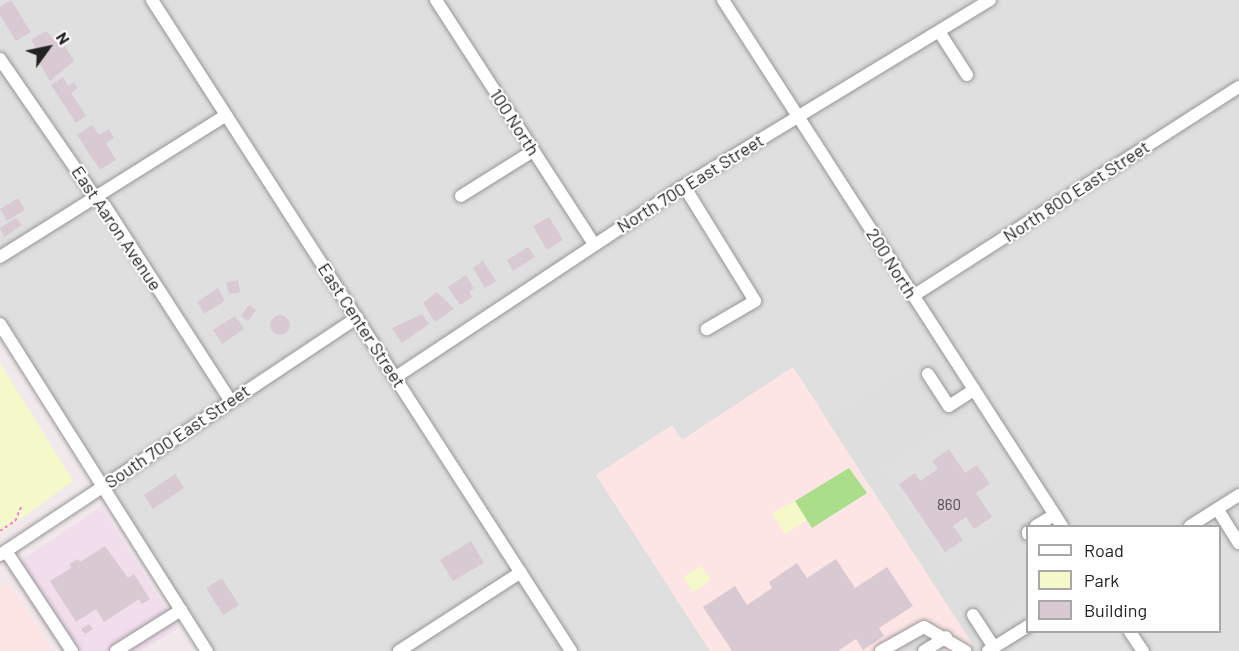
<!DOCTYPE html>
<style>
body{margin:0}
#map{position:relative;width:1239px;height:651px;overflow:hidden;background:#f2e9ec;font-family:Barlow,sans-serif}
div>[style]{position:absolute}
[style*='--x']{left:calc(var(--x)*1px);top:calc(var(--y)*1px);width:calc(var(--w)*1px);rotate:calc(var(--a)*1deg)}
.residential>*{inset:0;background:#e0dfe0}
.education>*{inset:0;background:#fee5e5}
.military>*{inset:0;background:#f2dded}
.park>*{inset:0;background:#f5f9c9}
.pitch>*{inset:0;background:#aade8a}
.parking>*{inset:0;background:#dedede}
.building>*{inset:0;background:#d9c9d2}
.round{border-radius:50%}
.path>*{height:1.5px;margin-top:-0.75px;transform-origin:0;background:repeating-linear-gradient(90deg,#f775e9 0 3px,transparent 0 6px)}
.roads{filter:drop-shadow(0 0 2px #969696) drop-shadow(0 0 2px #969696)}
.minor>*{height:12px;margin:-6px;padding:0 6px;transform-origin:6px;border-radius:6px;background:#fff}
span{translate:-50% -50%;white-space:nowrap;text-align:center;line-height:1.15;-webkit-text-stroke:4.5px #fff;paint-order:stroke}
.number-label{font-size:15px;color:#504c4e}
.number-label span{-webkit-text-stroke-width:0}
.street-label{font-size:18px;color:#222}
.legend{position:absolute;left:1026px;top:525px;width:195px;height:108px;box-sizing:border-box;background:#fff;border:2px solid #a7a7a7;margin:0;padding:8px 10px;list-style:none;font-size:18px;color:#222}
.legend li{display:flex;align-items:center;gap:12px;height:30px}
.legend b{width:30px;border:2px solid #a7a7a7}
.north{position:absolute;left:18px;top:18px;width:60px;height:60px;-webkit-text-stroke:4px #fff;paint-order:stroke;rotate:57deg;font-size:16px;font-weight:700;line-height:24px;text-align:center;color:#222}
.north::after{content:'';display:block;margin:auto;width:21px;height:27px;background:#222;clip-path:polygon(50% 0,100% 100%,50% 72%,0 100%)}
</style>
<div id="map">
<div class="residential">
<i style="clip-path:polygon(evenodd,0 0,1239px 0,1239px 651px,206px 651px,0 324px,0 0,1028px 526px,1220px 526px,1220px 632px,1028px 632px,1028px 526px)"></i>
</div>
<div class="education">
<i style="clip-path:polygon(793px 367px,973px 644px,963px 651px,710px 651px,596px 475px,672px 425px,682px 440px)"></i>
<i style="clip-path:polygon(8px 582px,53px 651px,0 651px,0 587px)"></i>
</div>
<div class="military">
<i style="clip-path:polygon(101px 507px,178px 628px,142px 651px,61px 651px,7px 570px)"></i>
</div>
<div class="park">
<i style="clip-path:polygon(0 363px,73px 481px,0 534px)"></i>
<i style="clip-path:polygon(795px 501px,807px 520px,785px 534px,772px 513px)"></i>
<i style="clip-path:polygon(701px 566px,711px 580px,693px 592px,683px 577px)"></i>
</div>
<div class="pitch">
<i style="clip-path:polygon(849px 468px,867px 493px,812px 528px,795px 501px)"></i>
</div>
<div class="parking">
<i style="clip-path:polygon(930px 350px,970px 410px,884px 468px,946px 565px,1032px 510px,1041px 526px,1028px 526px,1027px 601px,970px 640px,827px 420px)"></i>
<i style="clip-path:polygon(923px 635px,946px 650px,897px 651px)"></i>
</div>
<div class="building">
<i style="clip-path:polygon(11px 0,31px 32px,16px 41px,0 15px,0 7px)"></i>
<i style="clip-path:polygon(46px 31px,62px 48px,65px 46px,74px 61px,50px 81px,34px 54px,38px 51px,31px 40px)"></i>
<i style="clip-path:polygon(63px 77px,68px 86px,74px 82px,78px 88px,71px 93px,86px 116px,76px 123px,51px 85px)"></i>
<i style="clip-path:polygon(92px 125px,99px 135px,109px 129px,114px 138px,106px 143px,116px 160px,100px 170px,77px 135px)"></i>
<i style="clip-path:polygon(18px 198px,25px 210px,7px 221px,0 209px)"></i>
<i style="clip-path:polygon(549px 217px,563px 240px,547px 250px,533px 226px)"></i>
<i style="clip-path:polygon(16px 218px,22px 225px,4px 237px,0 228px)"></i>
<i style="clip-path:polygon(528px 247px,535px 257px,513px 271px,507px 260px)"></i>
<i style="clip-path:polygon(483px 261px,496px 281px,485px 288px,473px 268px)"></i>
<i style="clip-path:polygon(466px 275px,474px 288px,469px 292px,472px 297px,460px 305px,448px 287px)"></i>
<i style="clip-path:polygon(238px 280px,240px 292px,229px 294px,226px 282px)"></i>
<i style="clip-path:polygon(218px 288px,225px 301px,204px 314px,197px 302px)"></i>
<i style="clip-path:polygon(437px 292px,454px 309px,435px 322px,423px 303px)"></i>
<i style="clip-path:polygon(249px 305px,256px 310px,248px 321px,241px 316px)"></i>
<i style="clip-path:polygon(422px 314px,429px 324px,402px 343px,392px 328px)"></i>
<i class="round" style="left:270px;top:315px;width:20px;height:20px"></i>
<i style="clip-path:polygon(235px 316px,244px 329px,222px 344px,213px 330px)"></i>
<i style="clip-path:polygon(949px 449px,965px 473px,977px 465px,990px 484px,976px 493px,992px 517px,974px 529px,966px 517px,953px 526px,963px 540px,945px 552px,899px 484px,915px 473px,920px 481px,938px 469px,932px 461px)"></i>
<i style="clip-path:polygon(175px 474px,184px 488px,153px 509px,144px 495px)"></i>
<i style="clip-path:polygon(471px 541px,484px 563px,453px 581px,440px 560px)"></i>
<i style="clip-path:polygon(105px 546px,128px 578px,134px 574px,150px 599px,142px 604px,139px 599px,104px 622px,96px 609px,76px 622px,50px 581px,71px 568px,69px 564px,78px 559px,80px 562px)"></i>
<i style="clip-path:polygon(836px 559px,855px 588px,887px 567px,913px 606px,879px 628px,884px 636px,863px 650px,856px 639px,838px 651px,732px 651px,703px 607px,735px 586px,747px 605px,772px 588px,769px 582px,797px 563px,807px 578px)"></i>
<i style="clip-path:polygon(222px 578px,239px 605px,223px 615px,206px 588px)"></i>
<i style="clip-path:polygon(89px 624px,93px 629px,85px 634px,81px 629px)"></i>
</div>
<div class="path">
<i style="--x:0;--y:531;--w:18;--a:-34"></i>
<i style="--x:15;--y:521;--w:15;--a:-67"></i>
</div>
<div class="roads">
<div class="minor">
<i style="--x:152;--y:0;--w:774;--a:57.23"></i>
<i style="--x:436;--y:0;--w:291;--a:57.1"></i>
<i style="--x:723;--y:0;--w:626;--a:57.2"></i>
<i style="--x:940;--y:33;--w:50;--a:57.3"></i>
<i style="--x:0;--y:59;--w:169;--a:55.4"></i>
<i style="--x:96;--y:198;--w:12;--a:42"></i>
<i style="--x:105;--y:206;--w:231;--a:57.2"></i>
<i style="--x:684;--y:186;--w:135;--a:58.3"></i>
<i style="--x:755;--y:301;--w:56;--a:149.7"></i>
<i style="--x:461;--y:196;--w:85;--a:-32"></i>
<i style="--x:0;--y:257;--w:267;--a:-32.1"></i>
<i style="--x:913;--y:296;--w:387;--a:-32.7"></i>
<i style="--x:0;--y:324;--w:387;--a:57.7"></i>
<i style="--x:928;--y:374;--w:38;--a:57"></i>
<i style="--x:949;--y:406;--w:30;--a:-33"></i>
<i style="--x:396;--y:377;--w:346;--a:-33.6"></i>
<i style="--x:684;--y:186;--w:358;--a:-31.3"></i>
<i style="--x:1218;--y:510;--w:39;--a:58"></i>
<i style="--x:1036;--y:526;--w:21;--a:-31"></i>
<i style="--x:1190;--y:526;--w:58;--a:-32.3"></i>
<i style="--x:1028;--y:532;--w:2;--a:90"></i>
<i style="--x:6;--y:551;--w:120;--a:56.6"></i>
<i style="--x:0;--y:555;--w:429;--a:-33.6"></i>
<i style="--x:973;--y:615;--w:38;--a:57"></i>
<i style="--x:1130;--y:632;--w:23;--a:56"></i>
<i style="--x:116;--y:651;--w:77;--a:-32.2"></i>
<i style="--x:399;--y:651;--w:145;--a:-32.9"></i>
<i style="--x:881;--y:651;--w:49;--a:-29.2"></i>
<i style="--x:924;--y:627;--w:48;--a:30.3"></i>
<i style="--x:924;--y:651;--w:26;--a:-32"></i>
<i style="--x:988;--y:651;--w:47;--a:-32"></i>
</div>
</div>
<div class="number-label">
<span style="left:949px;top:505px">860</span>
</div>
<div class="street-label">
<span style="left:515px;top:122px;rotate:57deg">100 North</span>
<span style="left:690px;top:183px;rotate:-32deg">North 700 East Street</span>
<span style="left:1076px;top:191px;rotate:-33deg">North 800 East Street</span>
<span style="left:117px;top:228px;rotate:56deg">East Aaron Avenue</span>
<span style="left:892px;top:263px;rotate:58deg">200 North</span>
<span style="left:362px;top:325px;rotate:57deg">East Center Street</span>
<span style="left:177px;top:436px;rotate:-34deg">South 700 East Street</span>
</div>
<ul class="legend">
<li><b style="height:8px;background:#fff"></b>Road</li>
<li><b style="height:16px;background:#f5f9c9"></b>Park</li>
<li><b style="height:16px;background:#d9c9d2"></b>Building</li>
</ul>
<div class="north">N</div>
</div>
